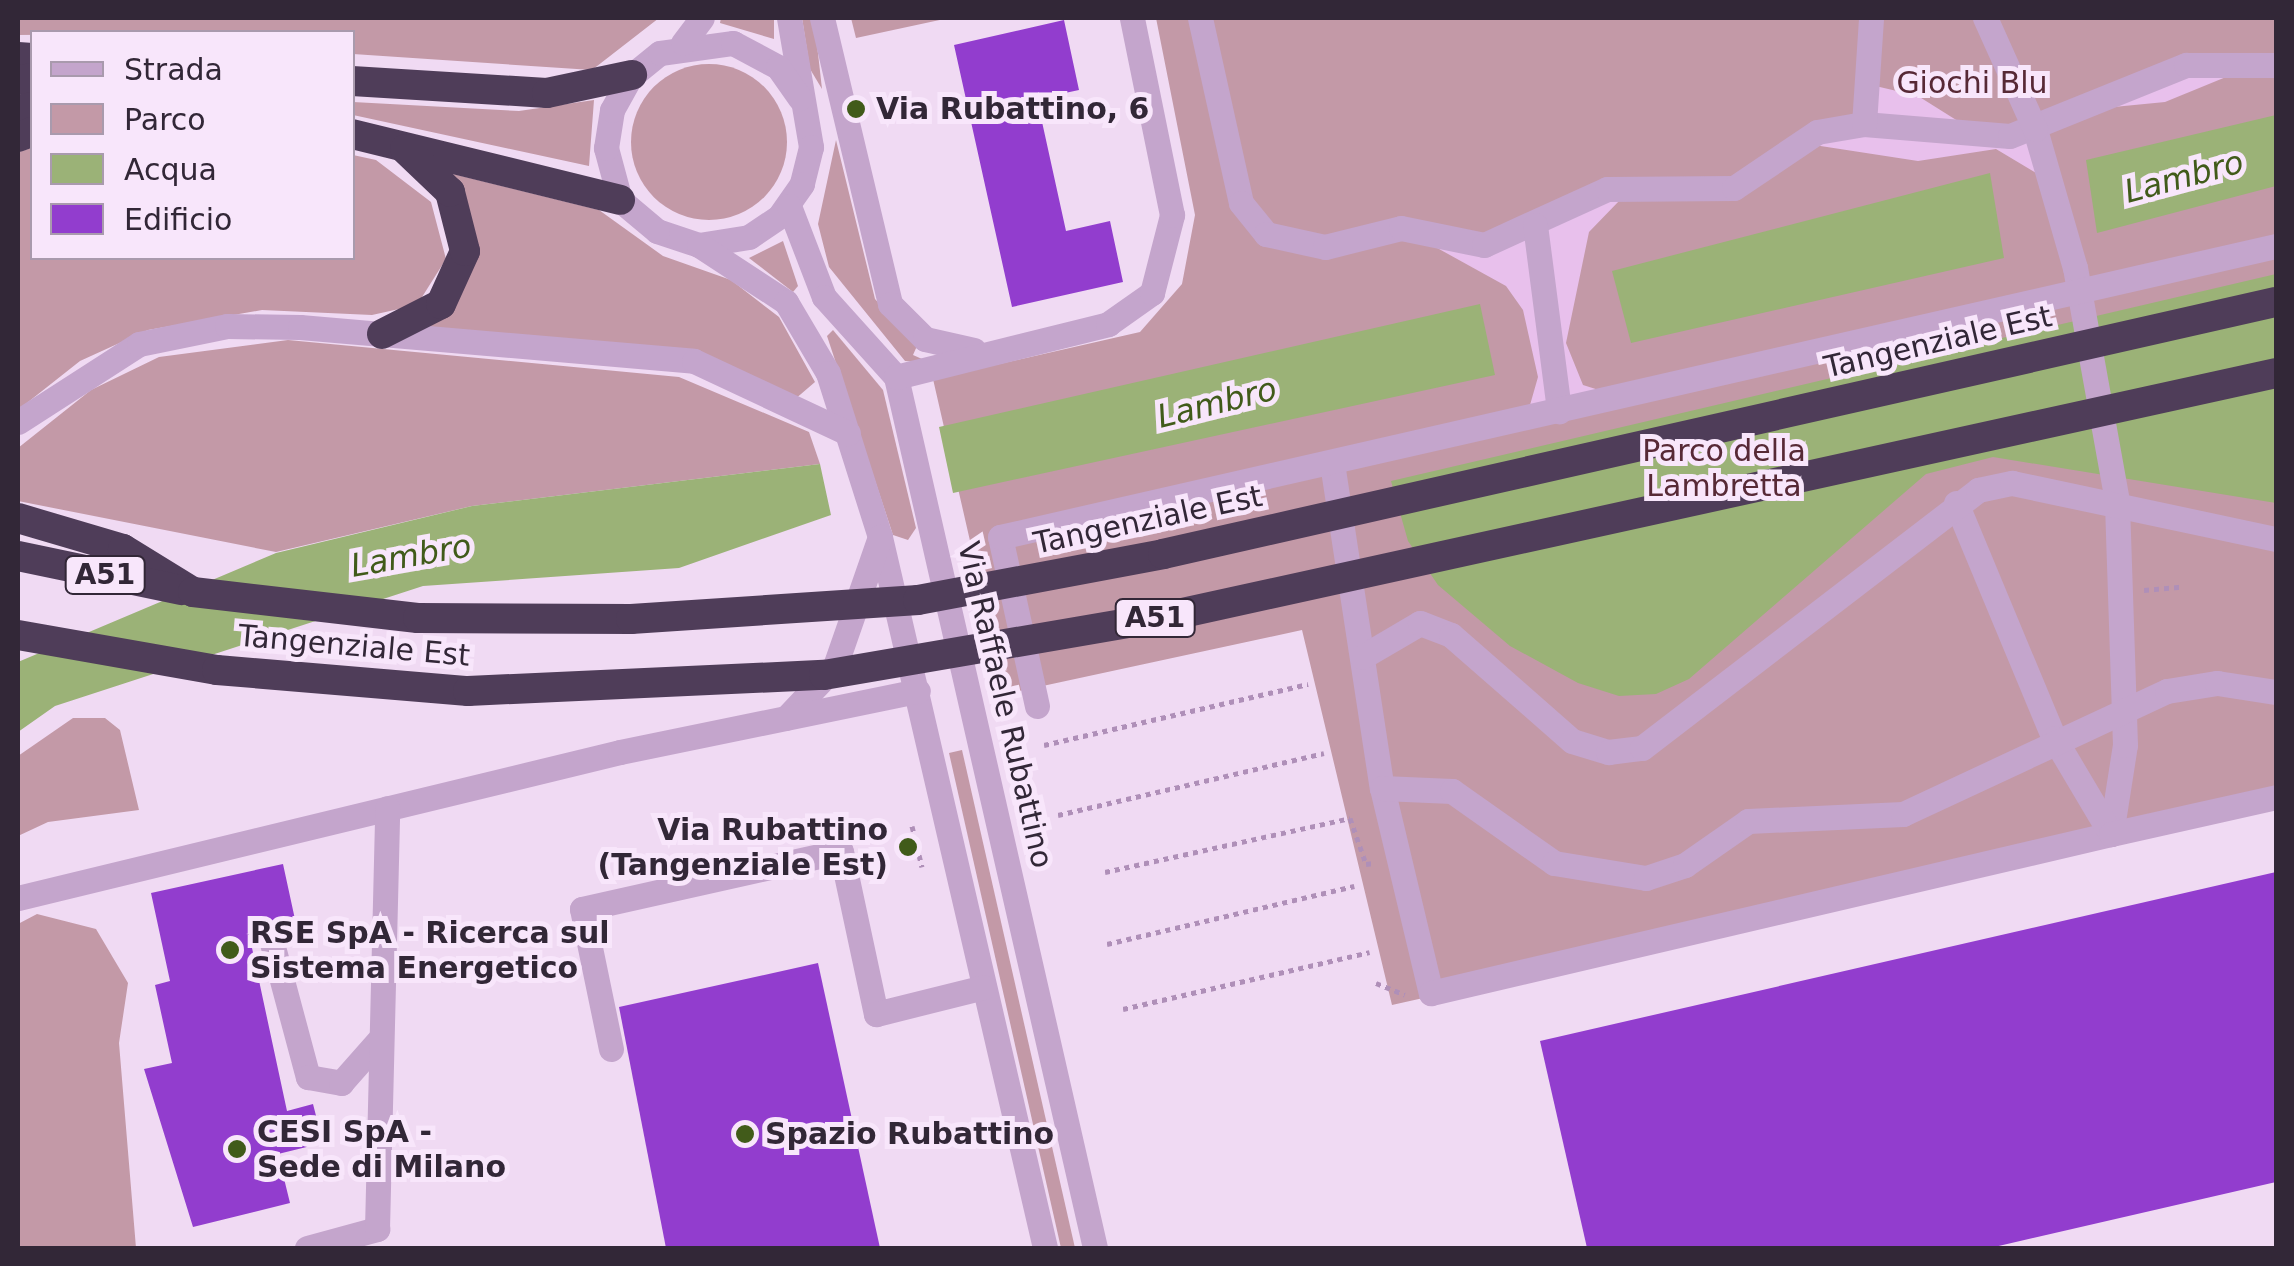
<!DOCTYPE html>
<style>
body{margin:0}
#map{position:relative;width:2294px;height:1266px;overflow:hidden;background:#f0daf3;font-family:"DejaVu Sans",sans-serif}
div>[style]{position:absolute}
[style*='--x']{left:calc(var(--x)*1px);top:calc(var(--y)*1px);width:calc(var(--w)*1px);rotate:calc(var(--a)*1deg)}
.green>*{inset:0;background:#c399a7}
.round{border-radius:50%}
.plaza>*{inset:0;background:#e8c0ec}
.water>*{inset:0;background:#9bb277}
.building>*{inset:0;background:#923dce}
.path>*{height:5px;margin-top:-2.5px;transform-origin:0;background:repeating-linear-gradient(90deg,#af8fb8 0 5px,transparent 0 10px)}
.minor>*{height:25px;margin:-12.5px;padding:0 12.5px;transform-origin:12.5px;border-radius:12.5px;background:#c4a5cc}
.highway>*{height:30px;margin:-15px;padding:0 15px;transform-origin:15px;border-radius:15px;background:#4f3d59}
.highway-bridge>*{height:30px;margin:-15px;padding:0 15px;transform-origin:15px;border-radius:15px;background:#4f3d59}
.dots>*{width:28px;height:28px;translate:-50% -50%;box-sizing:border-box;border:5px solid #f8e6fb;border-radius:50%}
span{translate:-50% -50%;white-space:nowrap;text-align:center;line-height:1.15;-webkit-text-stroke:10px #f8e6fb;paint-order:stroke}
.shield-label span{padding:2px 8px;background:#f8e6fb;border:2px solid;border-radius:8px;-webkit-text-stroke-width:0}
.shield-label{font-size:28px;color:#322737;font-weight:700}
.park-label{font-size:30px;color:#572936}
.poi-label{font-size:30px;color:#322737;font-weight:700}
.left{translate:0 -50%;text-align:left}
.right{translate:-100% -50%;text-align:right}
.street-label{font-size:30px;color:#322737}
.water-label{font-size:32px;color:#415b1a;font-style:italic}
.frame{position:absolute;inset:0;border:20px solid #322737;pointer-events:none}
.legend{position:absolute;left:30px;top:30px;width:325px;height:230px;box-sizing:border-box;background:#f8e6fb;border:2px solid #a99aad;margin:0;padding:12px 18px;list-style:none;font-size:30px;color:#322737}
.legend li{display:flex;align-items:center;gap:20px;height:50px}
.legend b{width:50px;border:2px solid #a99aad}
</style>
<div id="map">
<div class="green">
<i style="clip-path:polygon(18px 18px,659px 18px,592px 70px,353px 54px,352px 32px,18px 35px)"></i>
<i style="clip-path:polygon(721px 18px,774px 18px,774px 39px,720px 23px)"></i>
<i style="clip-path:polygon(802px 18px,814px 18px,822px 89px,810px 69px)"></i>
<i style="clip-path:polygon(851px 18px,949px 18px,856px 38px)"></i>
<i style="clip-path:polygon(1156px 18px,2276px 18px,2276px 807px,1392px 1005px,1302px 630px,1005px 694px,933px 379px,1140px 332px,1182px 284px,1195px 215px)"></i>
<i class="round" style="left:631px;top:64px;width:156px;height:156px"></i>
<i style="clip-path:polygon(594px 100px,589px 166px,353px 115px,353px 102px,519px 111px)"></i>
<i style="clip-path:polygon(836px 140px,875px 299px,917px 346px,913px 355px,931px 363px,905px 361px,829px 267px,818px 224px)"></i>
<i style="clip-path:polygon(32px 148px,32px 258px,352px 258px,353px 155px,376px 160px,431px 202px,446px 259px,417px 305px,372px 315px,262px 310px,148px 330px,80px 361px,18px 410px,18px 152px)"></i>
<i style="clip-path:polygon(449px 173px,599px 210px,663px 256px,731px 280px,779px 317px,815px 382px,794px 400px,761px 381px,426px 329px,451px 308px)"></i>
<i style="clip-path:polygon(783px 241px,798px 286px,793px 292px,749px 258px)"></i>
<i style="clip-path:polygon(833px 330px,883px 390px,916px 528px,908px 540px,893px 535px,827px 336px)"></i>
<i style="clip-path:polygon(288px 340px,679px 377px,809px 432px,820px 464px,472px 506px,276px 552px,18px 501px,18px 448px,91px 390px,159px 357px)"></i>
<i style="clip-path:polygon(73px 718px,105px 718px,120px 730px,139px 810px,48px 822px,18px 836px,18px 756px)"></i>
<i style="clip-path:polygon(962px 750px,1075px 1248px,1061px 1248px,949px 753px)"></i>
<i style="clip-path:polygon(37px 914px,96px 929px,128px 983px,119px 1043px,136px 1248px,18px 1248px,18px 924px)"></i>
</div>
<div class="plaza">
<i style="clip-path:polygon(2248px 68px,2165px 102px,2083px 110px,2129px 83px)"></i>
<i style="clip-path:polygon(1867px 84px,1918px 96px,1961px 123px,2006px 128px,2031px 119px,2036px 173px,1996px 149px,1918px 161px,1814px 145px,1864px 124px)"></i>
<i style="clip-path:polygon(1593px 193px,1619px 201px,1589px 232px,1566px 343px,1583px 385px,1621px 397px,1526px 419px,1538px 377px,1523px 310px,1506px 286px,1401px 228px,1463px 245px)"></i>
</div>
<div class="water">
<i style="clip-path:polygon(2276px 115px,2276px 186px,2097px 233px,2086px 160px)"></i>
<i style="clip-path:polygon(1990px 173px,2004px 258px,1631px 343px,1612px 271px)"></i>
<i style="clip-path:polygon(2276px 274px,2276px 503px,1993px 457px,1926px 474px,1689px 679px,1656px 694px,1619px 696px,1578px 683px,1510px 646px,1438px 585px,1408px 541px,1391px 481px)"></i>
<i style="clip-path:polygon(1480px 304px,1495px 375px,953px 493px,939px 427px)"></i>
<i style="clip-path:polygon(820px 464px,831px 515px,679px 568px,423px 586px,55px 706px,18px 732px,18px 662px,276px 553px,472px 506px)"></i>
</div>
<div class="building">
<i style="clip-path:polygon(1064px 20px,1079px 90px,1037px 99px,1066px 231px,1110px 221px,1123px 282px,1012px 307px,954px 45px)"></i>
<i style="clip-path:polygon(283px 864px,296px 924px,249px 934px,287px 1111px,313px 1104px,323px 1143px,278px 1154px,290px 1203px,193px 1227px,144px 1069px,172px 1063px,155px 985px,170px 981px,151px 893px)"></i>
<i style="clip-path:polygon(2276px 872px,2276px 1182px,1990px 1248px,1587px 1248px,1540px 1041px)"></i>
<i style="clip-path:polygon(818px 963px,880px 1248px,666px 1248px,619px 1007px)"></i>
</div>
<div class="path">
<i style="--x:2144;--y:590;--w:37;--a:-5"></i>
<i style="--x:1044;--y:745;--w:271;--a:-13"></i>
<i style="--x:1058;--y:815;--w:273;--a:-13.1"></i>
<i style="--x:912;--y:826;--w:42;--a:76.3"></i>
<i style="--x:1105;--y:872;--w:251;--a:-12.4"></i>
<i style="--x:1350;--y:818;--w:49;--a:70.8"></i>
<i style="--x:1366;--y:864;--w:8;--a:-7"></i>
<i style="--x:1107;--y:944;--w:254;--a:-13.2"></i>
<i style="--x:1376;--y:983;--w:31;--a:22"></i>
<i style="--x:1123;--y:1009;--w:253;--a:-13"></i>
</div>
<div class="minor">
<i style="--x:789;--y:18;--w:131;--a:80.3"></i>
<i style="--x:811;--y:147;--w:38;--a:104"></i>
<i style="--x:802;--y:184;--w:39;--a:125"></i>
<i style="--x:780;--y:216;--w:37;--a:146"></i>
<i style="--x:749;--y:237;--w:51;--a:170.9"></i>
<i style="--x:699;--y:245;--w:44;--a:-161.6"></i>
<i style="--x:657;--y:231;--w:48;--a:-140"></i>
<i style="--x:620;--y:200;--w:54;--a:-105.1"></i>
<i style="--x:606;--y:148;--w:38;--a:-81"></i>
<i style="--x:612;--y:110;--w:38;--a:-61"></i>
<i style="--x:630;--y:77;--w:38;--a:-39"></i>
<i style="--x:660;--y:53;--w:74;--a:-7.8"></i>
<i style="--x:733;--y:43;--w:51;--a:28.1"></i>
<i style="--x:778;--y:67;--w:38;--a:55"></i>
<i style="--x:822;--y:18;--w:294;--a:76.6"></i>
<i style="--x:890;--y:304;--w:49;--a:45"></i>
<i style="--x:925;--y:339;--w:50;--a:12.7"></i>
<i style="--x:1200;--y:18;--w:189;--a:77.5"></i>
<i style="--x:1241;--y:203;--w:40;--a:51"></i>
<i style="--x:1266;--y:234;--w:60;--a:12.4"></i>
<i style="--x:1325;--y:247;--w:78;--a:-14"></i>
<i style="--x:1401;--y:228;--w:85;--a:11.6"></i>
<i style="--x:1484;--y:245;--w:135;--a:-24.5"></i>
<i style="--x:1607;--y:189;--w:127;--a:-0.5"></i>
<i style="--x:1734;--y:188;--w:100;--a:-34"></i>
<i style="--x:1817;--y:132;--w:48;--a:-9.7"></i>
<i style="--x:1864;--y:124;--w:146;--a:4.7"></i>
<i style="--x:2010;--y:136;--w:190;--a:-22"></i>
<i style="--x:2186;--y:65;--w:90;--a:0"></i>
<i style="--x:683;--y:43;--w:31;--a:-53"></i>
<i style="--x:1864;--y:124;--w:106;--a:-86.2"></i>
<i style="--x:789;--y:206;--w:97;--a:69"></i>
<i style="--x:824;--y:297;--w:108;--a:48"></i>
<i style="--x:896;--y:377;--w:893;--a:77.13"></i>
<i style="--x:1535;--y:225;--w:188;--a:82.6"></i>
<i style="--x:699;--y:245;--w:104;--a:33.2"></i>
<i style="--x:786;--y:302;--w:82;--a:59.4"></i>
<i style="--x:828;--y:373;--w:172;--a:72.4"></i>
<i style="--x:880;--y:537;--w:730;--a:76.93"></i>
<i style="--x:896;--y:377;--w:219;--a:-14"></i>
<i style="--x:1108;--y:324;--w:54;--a:-35.2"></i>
<i style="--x:1152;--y:293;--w:81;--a:-75.6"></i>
<i style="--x:1172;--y:215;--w:201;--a:-101.5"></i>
<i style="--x:18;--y:422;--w:144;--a:-32.8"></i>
<i style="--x:139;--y:344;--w:90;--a:-11.6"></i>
<i style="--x:227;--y:326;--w:73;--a:0.8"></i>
<i style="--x:300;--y:327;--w:395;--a:4.9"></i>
<i style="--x:694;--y:361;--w:170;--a:25.1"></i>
<i style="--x:1332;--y:463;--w:329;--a:81.3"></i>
<i style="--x:1382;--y:788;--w:211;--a:76.6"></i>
<i style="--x:1431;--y:993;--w:698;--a:-13.16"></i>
<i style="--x:2111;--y:834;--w:90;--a:-81.1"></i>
<i style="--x:2125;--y:745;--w:244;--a:-91.9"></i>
<i style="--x:2117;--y:501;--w:237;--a:-100.2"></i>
<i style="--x:2075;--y:268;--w:145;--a:-106.1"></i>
<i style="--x:2035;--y:129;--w:122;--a:-114.2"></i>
<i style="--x:1956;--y:503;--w:255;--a:67.4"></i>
<i style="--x:2054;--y:738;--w:112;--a:59.3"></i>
<i style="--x:2111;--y:834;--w:169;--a:-12.6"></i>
<i style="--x:1362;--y:657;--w:67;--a:-30.4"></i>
<i style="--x:1420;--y:623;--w:33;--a:21"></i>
<i style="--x:1451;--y:635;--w:161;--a:41.2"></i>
<i style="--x:1572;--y:741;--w:38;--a:17"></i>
<i style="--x:1608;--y:752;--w:34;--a:-7"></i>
<i style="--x:1642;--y:748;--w:424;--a:-37.5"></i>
<i style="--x:1978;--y:490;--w:35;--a:-12"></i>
<i style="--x:2012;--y:483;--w:270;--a:12"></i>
<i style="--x:1037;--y:706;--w:173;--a:-102.3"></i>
<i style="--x:1000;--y:537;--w:1309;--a:-12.85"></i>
<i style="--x:786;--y:718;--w:71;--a:-46.7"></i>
<i style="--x:835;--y:666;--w:137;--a:-70.8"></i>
<i style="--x:1382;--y:788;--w:70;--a:2.5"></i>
<i style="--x:1452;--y:791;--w:125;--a:35.2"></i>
<i style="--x:1554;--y:863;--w:93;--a:9.3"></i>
<i style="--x:1646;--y:878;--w:41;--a:-18.4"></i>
<i style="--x:1685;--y:865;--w:77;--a:-34.9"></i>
<i style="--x:1748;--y:821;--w:155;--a:-2.6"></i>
<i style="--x:1903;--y:814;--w:291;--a:-25"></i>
<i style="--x:2167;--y:691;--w:51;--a:-9.1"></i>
<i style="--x:2217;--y:683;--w:60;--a:8.7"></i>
<i style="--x:18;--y:898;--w:619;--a:-13.63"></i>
<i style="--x:620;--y:752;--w:304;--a:-11.6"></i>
<i style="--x:272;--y:943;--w:139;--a:75"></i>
<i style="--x:308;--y:1077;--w:34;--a:10"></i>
<i style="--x:341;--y:1083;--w:57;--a:-48.5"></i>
<i style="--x:611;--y:1049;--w:143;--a:-101.7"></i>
<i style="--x:582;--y:909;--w:265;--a:-12.6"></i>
<i style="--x:841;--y:851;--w:167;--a:77.9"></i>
<i style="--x:876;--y:1014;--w:111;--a:-14"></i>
<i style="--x:307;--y:1248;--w:73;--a:-15.2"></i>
<i style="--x:377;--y:1229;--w:421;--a:-88.6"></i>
</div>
<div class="highway">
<i style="--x:18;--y:57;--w:14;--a:4"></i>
<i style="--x:18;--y:80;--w:14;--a:-8"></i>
<i style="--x:352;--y:81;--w:195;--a:3.5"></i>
<i style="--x:547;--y:93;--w:87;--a:-12"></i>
<i style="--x:18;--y:110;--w:14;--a:-12"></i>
<i style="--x:352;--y:134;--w:276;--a:13.8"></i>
<i style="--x:18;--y:137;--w:15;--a:-20"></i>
<i style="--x:382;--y:334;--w:66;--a:-27"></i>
<i style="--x:441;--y:304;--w:58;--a:-65.6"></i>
<i style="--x:465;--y:251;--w:61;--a:-104.3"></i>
<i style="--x:450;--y:192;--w:62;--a:-136.3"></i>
<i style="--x:18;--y:518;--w:109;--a:16.4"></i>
<i style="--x:123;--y:549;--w:82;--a:31.6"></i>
<i style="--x:18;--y:556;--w:167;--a:11.8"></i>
</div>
<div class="highway-bridge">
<i style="--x:193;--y:592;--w:226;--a:6.6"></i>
<i style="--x:418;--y:618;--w:213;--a:0.3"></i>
<i style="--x:631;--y:619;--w:288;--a:-3.8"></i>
<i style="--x:918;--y:600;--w:249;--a:-10.6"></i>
<i style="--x:1163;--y:554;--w:1141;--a:-12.76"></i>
<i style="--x:18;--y:635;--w:202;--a:10"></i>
<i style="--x:217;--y:670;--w:252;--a:4.8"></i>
<i style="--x:468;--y:691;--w:356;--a:-2.6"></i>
<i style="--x:824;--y:675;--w:350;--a:-9.7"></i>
<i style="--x:1169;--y:616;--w:1133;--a:-12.38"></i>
</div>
<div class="dots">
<i style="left:856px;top:109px;background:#415b1a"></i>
<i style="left:908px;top:847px;background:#415b1a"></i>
<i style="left:230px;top:950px;background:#415b1a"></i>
<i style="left:745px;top:1134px;background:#415b1a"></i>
<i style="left:237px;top:1149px;background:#415b1a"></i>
</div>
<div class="shield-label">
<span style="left:105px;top:575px">A51</span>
<span style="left:1155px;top:618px">A51</span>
</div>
<div class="park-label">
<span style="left:1972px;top:83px">Giochi Blu</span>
<span style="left:1724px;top:468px">Parco della<br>Lambretta</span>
</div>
<div class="poi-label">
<span class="left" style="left:876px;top:109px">Via Rubattino, 6</span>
<span class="right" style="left:888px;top:847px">Via Rubattino<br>(Tangenziale Est)</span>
<span class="left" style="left:250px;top:950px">RSE SpA - Ricerca sul<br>Sistema Energetico</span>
<span class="left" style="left:257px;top:1149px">CESI SpA -<br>Sede di Milano</span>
<span class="left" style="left:765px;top:1134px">Spazio Rubattino</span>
</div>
<div class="street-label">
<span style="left:1938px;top:342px;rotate:-13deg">Tangenziale Est</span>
<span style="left:1148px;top:520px;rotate:-12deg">Tangenziale Est</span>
<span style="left:354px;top:646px;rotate:5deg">Tangenziale Est</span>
<span style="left:1005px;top:705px;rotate:77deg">Via Raffaele Rubattino</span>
</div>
<div class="water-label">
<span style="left:2184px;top:177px;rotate:-15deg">Lambro</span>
<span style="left:1217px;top:403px;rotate:-14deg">Lambro</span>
<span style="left:411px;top:556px;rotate:-10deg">Lambro</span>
</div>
<div class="frame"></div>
<ul class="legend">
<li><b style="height:12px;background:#c4a5cc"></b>Strada</li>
<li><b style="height:28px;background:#c399a7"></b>Parco</li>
<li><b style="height:28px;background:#9bb277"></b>Acqua</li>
<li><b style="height:28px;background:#923dce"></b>Edificio</li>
</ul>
</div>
